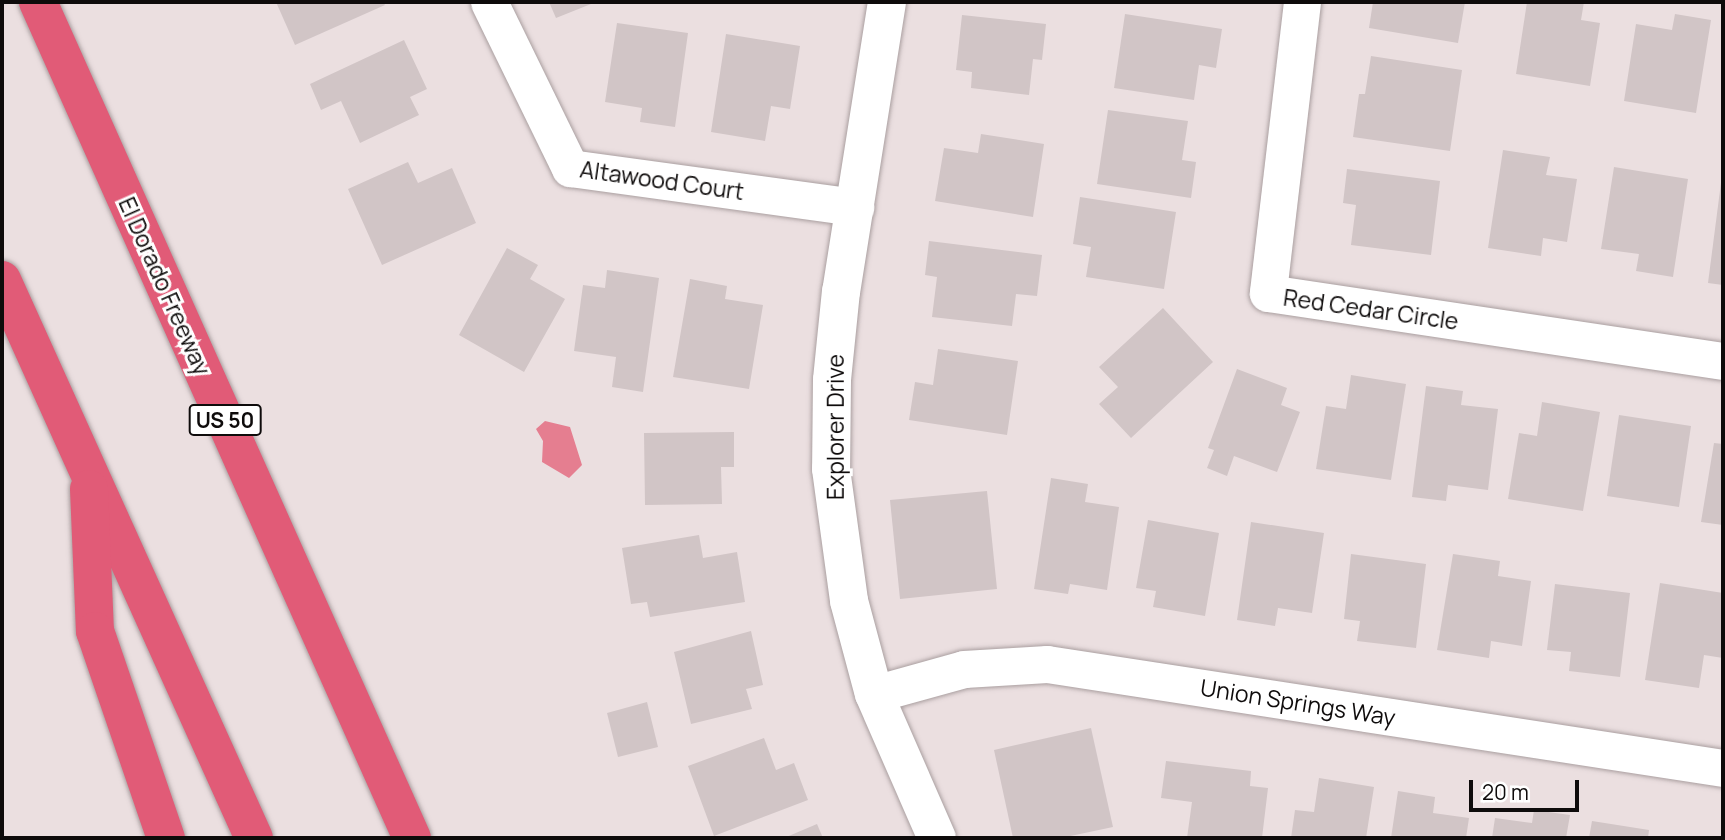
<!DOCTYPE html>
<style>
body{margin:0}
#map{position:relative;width:1725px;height:840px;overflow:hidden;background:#ebdfe0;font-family:Manrope,sans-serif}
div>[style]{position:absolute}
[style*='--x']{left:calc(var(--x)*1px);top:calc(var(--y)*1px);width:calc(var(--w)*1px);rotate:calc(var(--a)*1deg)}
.water>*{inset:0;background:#e57e90}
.building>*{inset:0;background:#d1c5c6}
.roads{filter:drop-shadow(0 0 2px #aa9fa0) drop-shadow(0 0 2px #aa9fa0)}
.minor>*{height:37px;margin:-18.5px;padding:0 18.5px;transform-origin:18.5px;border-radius:18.5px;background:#fff}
.tertiary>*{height:38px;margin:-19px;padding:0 19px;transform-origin:19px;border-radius:19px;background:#fff}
.motorway>*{height:38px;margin:-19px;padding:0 19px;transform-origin:19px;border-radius:19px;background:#e15b77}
span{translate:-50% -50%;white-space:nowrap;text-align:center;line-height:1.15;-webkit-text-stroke:6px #fff;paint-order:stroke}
.shield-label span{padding:2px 5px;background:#fff;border:2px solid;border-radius:5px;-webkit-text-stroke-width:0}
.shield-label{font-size:21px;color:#0e0b0b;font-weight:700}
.street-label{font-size:23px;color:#0e0b0b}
.frame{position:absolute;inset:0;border:4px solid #0e0b0b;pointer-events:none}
.scale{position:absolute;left:1469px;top:780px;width:110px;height:32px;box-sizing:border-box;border:4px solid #0e0b0b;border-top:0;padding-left:9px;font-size:21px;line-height:24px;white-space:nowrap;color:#0e0b0b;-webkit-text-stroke:5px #fff;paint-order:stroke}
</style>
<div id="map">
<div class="water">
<i style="clip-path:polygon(545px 421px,570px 427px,582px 465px,569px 478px,542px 462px,543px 441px,536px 429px)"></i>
</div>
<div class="building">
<i style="clip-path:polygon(276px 2px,383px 2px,385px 5px,295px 45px)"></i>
<i style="clip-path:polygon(549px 2px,596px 2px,556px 18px)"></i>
<i style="clip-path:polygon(1373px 2px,1465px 2px,1458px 43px,1369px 28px)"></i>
<i style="clip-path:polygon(1527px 2px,1584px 2px,1581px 20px,1600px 23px,1590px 86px,1516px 74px)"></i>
<i style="clip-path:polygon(1125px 14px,1222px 29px,1216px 68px,1199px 65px,1194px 100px,1114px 88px)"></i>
<i style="clip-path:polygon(1675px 14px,1711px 20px,1696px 113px,1624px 101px,1636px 24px,1672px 30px)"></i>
<i style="clip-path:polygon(962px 15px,1046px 24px,1042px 60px,1033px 59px,1029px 95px,971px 88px,972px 72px,956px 70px)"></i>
<i style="clip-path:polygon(617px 23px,688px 33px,675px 127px,640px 122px,642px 108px,605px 102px)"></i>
<i style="clip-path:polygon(726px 34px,800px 46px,790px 109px,771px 106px,765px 141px,711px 132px)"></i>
<i style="clip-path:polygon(404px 40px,427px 89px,410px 97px,419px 115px,360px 143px,341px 101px,321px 110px,310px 84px)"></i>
<i style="clip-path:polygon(1371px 56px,1462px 70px,1450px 151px,1353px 137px,1359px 94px,1365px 94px)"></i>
<i style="clip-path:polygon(1108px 110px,1188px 121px,1182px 160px,1196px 162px,1191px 198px,1097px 184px)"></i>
<i style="clip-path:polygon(981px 134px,1044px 144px,1033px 217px,935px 201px,944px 148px,978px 153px)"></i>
<i style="clip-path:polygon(1503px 150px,1550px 157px,1546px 175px,1577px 179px,1567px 242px,1543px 238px,1541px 256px,1488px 248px)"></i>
<i style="clip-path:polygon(408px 162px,418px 183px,452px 168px,476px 223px,382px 265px,348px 189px)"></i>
<i style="clip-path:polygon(1614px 167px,1688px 179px,1673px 277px,1636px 271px,1639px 254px,1601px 249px)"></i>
<i style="clip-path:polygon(1347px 169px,1440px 181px,1431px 255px,1351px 245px,1356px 205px,1343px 203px)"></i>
<i style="clip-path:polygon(1722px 175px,1723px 175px,1723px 285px,1708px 283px)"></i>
<i style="clip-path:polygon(1080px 197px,1176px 212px,1164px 289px,1086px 277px,1091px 247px,1073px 244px)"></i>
<i style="clip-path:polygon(929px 241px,1042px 255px,1037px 296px,1016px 294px,1012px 326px,932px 317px,937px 277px,925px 275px)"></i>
<i style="clip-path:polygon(507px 248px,538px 265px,530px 279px,565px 299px,524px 372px,459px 335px)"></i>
<i style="clip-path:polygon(607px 270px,659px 278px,643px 392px,612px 387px,616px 357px,574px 351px,583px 285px,605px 288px)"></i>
<i style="clip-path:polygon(690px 279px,727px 286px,725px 299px,763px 305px,749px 389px,673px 377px)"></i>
<i style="clip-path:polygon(1163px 308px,1213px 362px,1131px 438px,1099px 404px,1118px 387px,1099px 367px)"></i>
<i style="clip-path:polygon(938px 349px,1018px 361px,1007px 435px,909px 420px,915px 382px,933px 385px)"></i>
<i style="clip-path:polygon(1237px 369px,1287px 388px,1281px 405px,1300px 412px,1277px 472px,1234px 456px,1227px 476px,1207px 468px,1214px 450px,1208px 448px)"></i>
<i style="clip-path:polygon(1351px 375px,1406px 384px,1391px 480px,1316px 469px,1326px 406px,1346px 409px)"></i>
<i style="clip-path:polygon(1426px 386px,1463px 391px,1461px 405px,1498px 409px,1488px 490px,1448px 485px,1446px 501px,1412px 497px)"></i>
<i style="clip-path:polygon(1542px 402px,1600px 412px,1583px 511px,1508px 499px,1519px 433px,1537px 436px)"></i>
<i style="clip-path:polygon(1619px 415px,1691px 426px,1679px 507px,1607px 496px)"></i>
<i style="clip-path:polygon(734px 432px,734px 467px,721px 467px,722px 504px,645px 505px,644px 433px)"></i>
<i style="clip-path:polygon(1714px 443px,1723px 444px,1723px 525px,1701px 522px)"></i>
<i style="clip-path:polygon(1051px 478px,1088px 484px,1085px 502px,1119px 507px,1107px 590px,1070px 584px,1068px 594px,1034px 589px)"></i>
<i style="clip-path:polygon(987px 491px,997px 589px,900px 599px,890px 500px)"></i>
<i style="clip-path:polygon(1148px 520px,1219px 533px,1205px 616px,1153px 607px,1156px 591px,1136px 588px)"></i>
<i style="clip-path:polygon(1251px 522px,1324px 533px,1312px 613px,1278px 608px,1275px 626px,1237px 620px)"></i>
<i style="clip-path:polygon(699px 535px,703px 558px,737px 552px,745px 602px,650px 617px,647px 602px,631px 604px,622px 548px)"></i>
<i style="clip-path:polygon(1351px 554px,1426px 564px,1416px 648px,1357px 641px,1360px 621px,1344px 619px)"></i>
<i style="clip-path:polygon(1453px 554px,1500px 561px,1498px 576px,1531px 581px,1522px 646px,1491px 641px,1489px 658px,1437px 650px)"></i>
<i style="clip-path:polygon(1660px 583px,1723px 593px,1723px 658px,1704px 655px,1699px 688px,1645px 680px)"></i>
<i style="clip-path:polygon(1555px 584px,1630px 593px,1620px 677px,1569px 671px,1571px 652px,1547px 650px)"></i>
<i style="clip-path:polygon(751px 631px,763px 685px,746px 689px,752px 709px,691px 724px,674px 652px)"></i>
<i style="clip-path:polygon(647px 702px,658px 747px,618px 757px,607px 713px)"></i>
<i style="clip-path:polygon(1091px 728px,1113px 827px,1061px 838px,1013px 838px,994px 750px)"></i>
<i style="clip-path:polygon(764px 738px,776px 770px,794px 763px,808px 800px,714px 836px,688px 766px)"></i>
<i style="clip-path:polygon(1166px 761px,1251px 771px,1250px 786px,1268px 788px,1262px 838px,1187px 838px,1192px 802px,1161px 798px)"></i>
<i style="clip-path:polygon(1319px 778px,1374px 787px,1366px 838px,1291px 838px,1295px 810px,1314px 812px)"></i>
<i style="clip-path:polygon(1398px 791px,1435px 797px,1433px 813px,1469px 818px,1466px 838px,1391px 838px)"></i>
<i style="clip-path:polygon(1534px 810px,1570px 815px,1566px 838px,1492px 838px,1495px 818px,1532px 823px)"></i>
<i style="clip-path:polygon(1592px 821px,1649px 830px,1648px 838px,1589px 838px)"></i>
<i style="clip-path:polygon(817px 824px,823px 838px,784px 838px)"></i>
</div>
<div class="roads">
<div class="minor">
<i style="--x:489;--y:2;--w:185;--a:64"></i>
<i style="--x:570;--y:168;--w:288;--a:7.8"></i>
<i style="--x:1302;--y:2;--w:293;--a:96.7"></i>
<i style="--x:1268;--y:293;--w:460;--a:8.5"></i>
<i style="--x:874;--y:694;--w:93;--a:-15.5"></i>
<i style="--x:964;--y:669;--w:83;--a:-3.4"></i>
<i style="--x:1047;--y:664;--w:684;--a:8.75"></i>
</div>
<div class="tertiary">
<i style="--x:887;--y:2;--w:293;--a:99"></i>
<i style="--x:841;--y:291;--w:89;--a:95.8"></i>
<i style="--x:832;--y:380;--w:89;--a:90.6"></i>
<i style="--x:831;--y:469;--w:133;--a:82.2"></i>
<i style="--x:849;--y:601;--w:96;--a:75"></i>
<i style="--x:874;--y:694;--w:157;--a:66.4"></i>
</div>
<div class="motorway">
<i style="--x:38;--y:2;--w:916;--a:65.9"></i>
<i style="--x:2;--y:280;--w:612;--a:65.7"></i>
<i style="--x:89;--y:489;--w:142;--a:87.6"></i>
<i style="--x:95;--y:631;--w:219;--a:71.1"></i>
</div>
</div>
<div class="shield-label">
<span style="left:225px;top:420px">US 50</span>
</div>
<div class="street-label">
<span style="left:662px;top:180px;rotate:8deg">Altawood Court</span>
<span style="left:165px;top:286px;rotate:66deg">El Dorado Freeway</span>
<span style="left:1371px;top:309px;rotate:8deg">Red Cedar Circle</span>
<span style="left:835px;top:427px;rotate:-90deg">Explorer Drive</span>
<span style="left:1298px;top:702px;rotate:9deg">Union Springs Way</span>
</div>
<div class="frame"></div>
<div class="scale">20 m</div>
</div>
